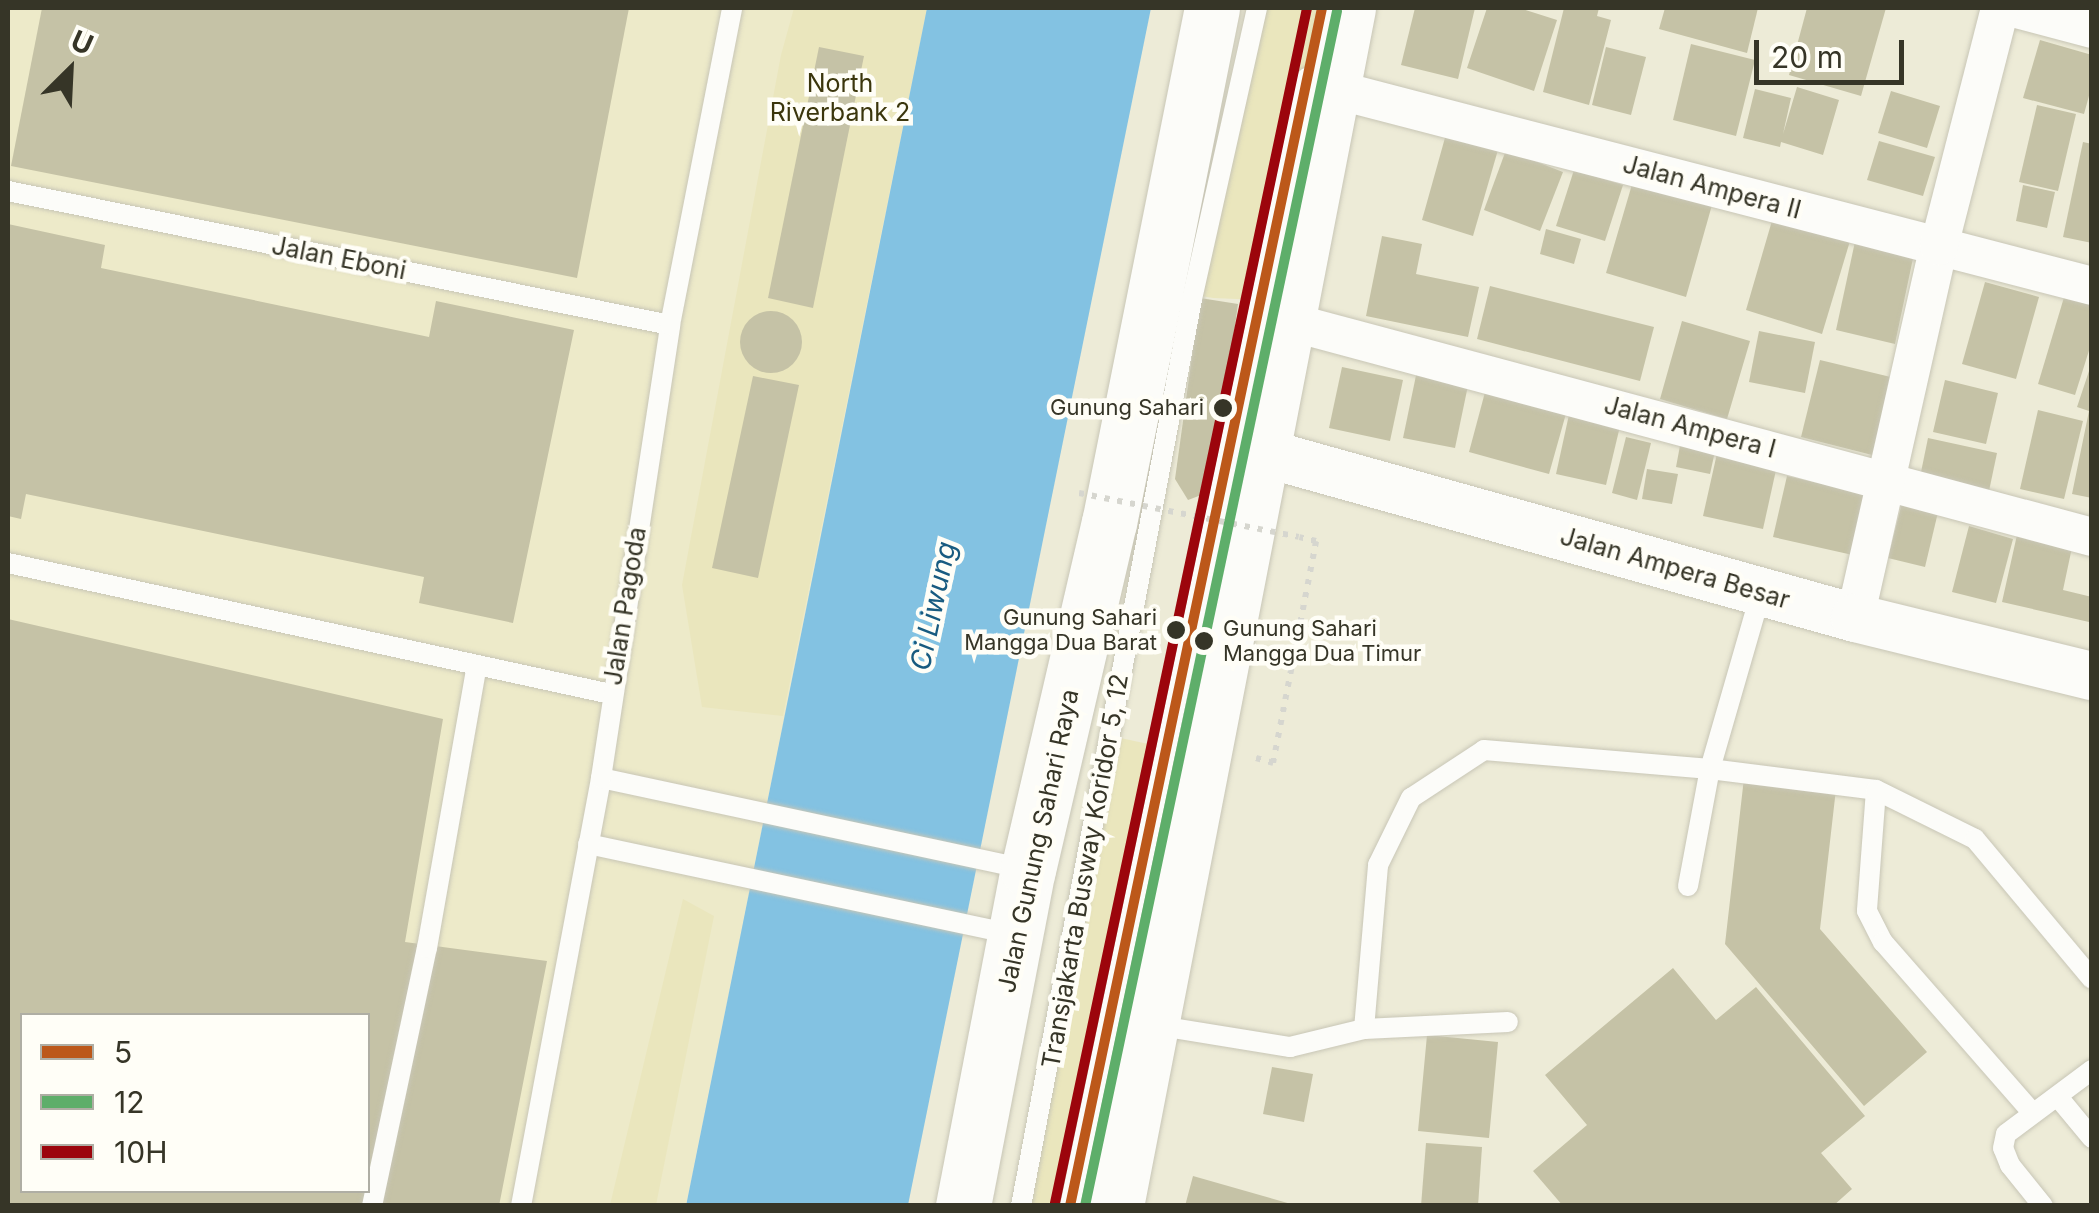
<!DOCTYPE html>
<style>
body{margin:0}
#map{position:relative;width:2099px;height:1213px;overflow:hidden;background:#edebd7;font-family:Inter,sans-serif}
div>[style]{position:absolute}
[style*='--x']{left:calc(var(--x)*1px);top:calc(var(--y)*1px);width:calc(var(--w)*1px);rotate:calc(var(--a)*1deg)}
.built>*{inset:0;background:#edeac9}
.green>*{inset:0;background:#eae6bd}
.water>*{inset:0;background:#83c2e2}
.building>*{inset:0;background:#c5c2a6}
.round{border-radius:50%}
.path>*{height:6px;margin-top:-3px;transform-origin:0;background:repeating-linear-gradient(90deg,#d6d6cf 0 5px,transparent 0 13px)}
.roads{filter:drop-shadow(0 0 2px #c8c6b6) drop-shadow(0 0 2px #c8c6b6)}
.service>*{height:20px;margin:-10px;padding:0 10px;transform-origin:10px;border-radius:10px;background:#fcfcf9}
.minor>*{height:38px;margin:-19px;padding:0 19px;transform-origin:19px;border-radius:19px;background:#fcfcf9}
.tertiary>*{height:48px;margin:-24px;padding:0 24px;transform-origin:24px;border-radius:24px;background:#fcfcf9}
.primary>*{height:55px;margin:-27.5px;padding:0 27.5px;transform-origin:27.5px;border-radius:27.5px;background:#fcfcf9}
.path-bridge>*{height:6px;margin-top:-3px;transform-origin:0;background:repeating-linear-gradient(90deg,#d6d6cf 0 5px,transparent 0 13px)}
.bus-1>*{height:10px;margin:-5px;padding:0 5px;transform-origin:5px;border-radius:5px;background:#bc581a}
.bus-2>*{height:10px;margin:-5px;padding:0 5px;transform-origin:5px;border-radius:5px;background:#5eae6a}
.bus-3>*{height:10px;margin:-5px;padding:0 5px;transform-origin:5px;border-radius:5px;background:#9c050c}
.dots>*{width:28px;height:28px;translate:-50% -50%;box-sizing:border-box;border:5px solid #fffef7;border-radius:50%}
span{translate:-50% -50%;white-space:nowrap;text-align:center;line-height:1.15;-webkit-text-stroke:9px #fffef7;paint-order:stroke}
.bus-label{font-size:22px;color:#363527}
.right{translate:-100% -50%;text-align:right}
.left{translate:0 -50%;text-align:left}
.park-label{font-size:25px;color:#3b360c}
.street-label{font-size:25px;color:#363527}
.water-label{font-size:28px;color:#185b80;font-style:italic}
.frame{position:absolute;inset:0;border:10px solid #363527;pointer-events:none}
.legend{position:absolute;left:20px;top:1013px;width:350px;height:180px;box-sizing:border-box;background:#fffef7;border:2px solid #afaea4;margin:0;padding:12px 18px;list-style:none;font-size:30px;color:#363527}
.legend li{display:flex;align-items:center;gap:20px;height:50px}
.legend b{width:50px;border:2px solid #afaea4}
.north{position:absolute;left:20px;top:20px;width:100px;height:100px;-webkit-text-stroke:8px #fffef7;paint-order:stroke;rotate:24deg;font-size:28px;font-weight:700;line-height:40px;text-align:center;color:#363527}
.north::after{content:'';display:block;margin:auto;width:35px;height:45px;background:#363527;clip-path:polygon(50% 0,100% 100%,50% 72%,0 100%)}
.scale{position:absolute;left:1754px;top:40px;width:150px;height:45px;box-sizing:border-box;border:5px solid #363527;border-top:0;padding-left:12px;font-size:30px;line-height:35px;white-space:nowrap;color:#363527;-webkit-text-stroke:8px #fffef7;paint-order:stroke}
</style>
<div id="map">
<div class="built">
<i style="clip-path:polygon(evenodd,8px 8px,927px 8px,686px 1205px,8px 1205px,8px 8px,22px 1016px,368px 1016px,368px 1190px,22px 1190px,22px 1016px)"></i>
</div>
<div class="green">
<i style="clip-path:polygon(794px 8px,927px 8px,783px 716px,702px 707px,682px 585px,781px 55px)"></i>
<i style="clip-path:polygon(1255px 8px,1322px 8px,1260px 300px,1213px 298px,1202px 296px)"></i>
<i style="clip-path:polygon(1111px 736px,1167px 748px,1066px 1205px,1021px 1206px)"></i>
<i style="clip-path:polygon(683px 899px,714px 916px,656px 1205px,610px 1205px)"></i>
</div>
<div class="water">
<i style="clip-path:polygon(927px 8px,1151px 8px,908px 1205px,686px 1206px)"></i>
</div>
<div class="building">
<i style="clip-path:polygon(42px 8px,629px 8px,577px 278px,11px 166px)"></i>
<i style="clip-path:polygon(1415px 8px,1475px 8px,1458px 79px,1401px 65px)"></i>
<i style="clip-path:polygon(1487px 8px,1519px 8px,1557px 20px,1534px 91px,1467px 68px)"></i>
<i style="clip-path:polygon(1564px 8px,1599px 8px,1597px 16px,1611px 20px,1589px 105px,1543px 92px)"></i>
<i style="clip-path:polygon(1665px 8px,1758px 8px,1747px 53px,1659px 29px)"></i>
<i style="clip-path:polygon(1807px 8px,1886px 8px,1861px 96px,1789px 75px)"></i>
<i style="clip-path:polygon(2040px 40px,2092px 55px,2092px 85px,2084px 114px,2023px 98px)"></i>
<i style="clip-path:polygon(1691px 44px,1755px 60px,1736px 136px,1673px 120px)"></i>
<i style="clip-path:polygon(819px 47px,864px 56px,813px 308px,768px 298px)"></i>
<i style="clip-path:polygon(1606px 47px,1646px 57px,1631px 115px,1592px 105px)"></i>
<i style="clip-path:polygon(1797px 87px,1839px 100px,1823px 155px,1781px 142px,1780px 147px,1743px 138px,1755px 89px,1791px 98px,1783px 134px)"></i>
<i style="clip-path:polygon(1891px 91px,1940px 106px,1927px 148px,1878px 133px)"></i>
<i style="clip-path:polygon(2037px 105px,2076px 114px,2058px 191px,2019px 182px)"></i>
<i style="clip-path:polygon(1448px 127px,1500px 143px,1473px 236px,1422px 220px)"></i>
<i style="clip-path:polygon(1879px 141px,1935px 157px,1923px 196px,1867px 180px)"></i>
<i style="clip-path:polygon(2083px 142px,2092px 144px,2092px 243px,2063px 237px)"></i>
<i style="clip-path:polygon(1506px 150px,1563px 172px,1540px 231px,1484px 210px)"></i>
<i style="clip-path:polygon(1574px 170px,1623px 185px,1605px 241px,1556px 226px)"></i>
<i style="clip-path:polygon(1633px 181px,1712px 205px,1686px 297px,1606px 273px)"></i>
<i style="clip-path:polygon(2023px 185px,2055px 192px,2047px 228px,2016px 221px)"></i>
<i style="clip-path:polygon(1776px 207px,1853px 231px,1822px 334px,1746px 310px)"></i>
<i style="clip-path:polygon(8px 224px,105px 245px,101px 268px,429px 337px,436px 301px,574px 330px,513px 623px,419px 603px,424px 577px,26px 494px,21px 519px,8px 516px)"></i>
<i style="clip-path:polygon(1546px 229px,1581px 239px,1574px 264px,1540px 254px)"></i>
<i style="clip-path:polygon(1382px 236px,1422px 244px,1416px 274px,1479px 287px,1468px 337px,1366px 316px)"></i>
<i style="clip-path:polygon(1856px 237px,1915px 249px,1895px 344px,1836px 330px)"></i>
<i style="clip-path:polygon(1985px 282px,2039px 297px,2016px 379px,1962px 364px)"></i>
<i style="clip-path:polygon(2068px 284px,2092px 291px,2092px 341px,2075px 395px,2038px 384px)"></i>
<i style="clip-path:polygon(1490px 286px,1654px 327px,1640px 381px,1477px 339px)"></i>
<i style="clip-path:polygon(1200px 298px,1238px 304px,1212px 491px,1188px 500px,1175px 479px)"></i>
<i class="round" style="left:740px;top:311px;width:62px;height:62px"></i>
<i style="clip-path:polygon(1682px 321px,1750px 341px,1727px 419px,1660px 399px)"></i>
<i style="clip-path:polygon(1759px 331px,1815px 342px,1805px 393px,1749px 382px)"></i>
<i style="clip-path:polygon(1820px 360px,1899px 379px,1880px 457px,1801px 437px)"></i>
<i style="clip-path:polygon(1419px 361px,1471px 371px,1455px 448px,1403px 438px)"></i>
<i style="clip-path:polygon(2092px 362px,2092px 498px,2072px 494px,2089px 411px,2077px 407px)"></i>
<i style="clip-path:polygon(1342px 367px,1403px 380px,1390px 441px,1329px 428px)"></i>
<i style="clip-path:polygon(753px 376px,799px 385px,758px 578px,712px 568px)"></i>
<i style="clip-path:polygon(1945px 380px,1998px 393px,1986px 444px,1933px 432px)"></i>
<i style="clip-path:polygon(1488px 381px,1569px 403px,1549px 474px,1469px 452px)"></i>
<i style="clip-path:polygon(1570px 410px,1621px 422px,1606px 485px,1556px 474px)"></i>
<i style="clip-path:polygon(2038px 410px,2083px 421px,2064px 499px,2020px 489px)"></i>
<i style="clip-path:polygon(1682px 435px,1717px 442px,1710px 474px,1676px 467px)"></i>
<i style="clip-path:polygon(1626px 437px,1651px 443px,1637px 500px,1612px 493px)"></i>
<i style="clip-path:polygon(1928px 438px,1997px 453px,1989px 491px,1920px 477px)"></i>
<i style="clip-path:polygon(1718px 449px,1778px 461px,1763px 529px,1703px 516px)"></i>
<i style="clip-path:polygon(1647px 469px,1678px 474px,1672px 504px,1642px 499px)"></i>
<i style="clip-path:polygon(1787px 476px,1879px 497px,1866px 558px,1773px 537px)"></i>
<i style="clip-path:polygon(1903px 499px,1939px 508px,1925px 567px,1888px 558px)"></i>
<i style="clip-path:polygon(1969px 526px,2013px 539px,1996px 603px,1952px 592px)"></i>
<i style="clip-path:polygon(2019px 526px,2074px 538px,2063px 590px,2092px 597px,2089px 622px,2002px 602px)"></i>
<i style="clip-path:polygon(evenodd,8px 619px,443px 719px,405px 942px,547px 961px,499px 1206px,8px 1206px,8px 619px,22px 1016px,368px 1016px,368px 1190px,22px 1190px,22px 1016px)"></i>
<i style="clip-path:polygon(1744px 778px,1836px 789px,1820px 929px,1927px 1052px,1864px 1106px,1725px 944px)"></i>
<i style="clip-path:polygon(1673px 968px,1716px 1020px,1756px 987px,1865px 1116px,1821px 1153px,1852px 1189px,1833px 1206px,1563px 1206px,1533px 1171px,1587px 1125px,1545px 1075px)"></i>
<i style="clip-path:polygon(1427px 1035px,1498px 1042px,1489px 1138px,1418px 1131px)"></i>
<i style="clip-path:polygon(1272px 1067px,1313px 1074px,1304px 1122px,1263px 1114px)"></i>
<i style="clip-path:polygon(1426px 1143px,1482px 1147px,1478px 1206px,1421px 1206px)"></i>
<i style="clip-path:polygon(1193px 1176px,1291px 1204px,1291px 1206px,1185px 1206px)"></i>
</div>
<div class="path">
<i style="--x:1256;--y:758;--w:18;--a:16"></i>
<i style="--x:1273;--y:763;--w:226;--a:-79"></i>
<i style="--x:1316;--y:541;--w:17;--a:-167"></i>
</div>
<div class="roads">
<div class="service">
<i style="--x:8;--y:191;--w:675;--a:11.44"></i>
<i style="--x:8;--y:563;--w:617;--a:12.26"></i>
<i style="--x:601;--y:778;--w:433;--a:12.1"></i>
<i style="--x:1876;--y:790;--w:121;--a:94.3"></i>
<i style="--x:1867;--y:911;--w:35;--a:63"></i>
<i style="--x:1883;--y:942;--w:226;--a:48.8"></i>
<i style="--x:588;--y:844;--w:433;--a:12"></i>
<i style="--x:1688;--y:886;--w:119;--a:-79.4"></i>
<i style="--x:1710;--y:769;--w:184;--a:-73.9"></i>
<i style="--x:1154;--y:1025;--w:138;--a:9.2"></i>
<i style="--x:1290;--y:1047;--w:76;--a:-13.7"></i>
<i style="--x:1364;--y:1029;--w:144;--a:-2.8"></i>
<i style="--x:1364;--y:1029;--w:165;--a:-85.1"></i>
<i style="--x:1378;--y:865;--w:75;--a:-63.8"></i>
<i style="--x:1411;--y:798;--w:87;--a:-33.3"></i>
<i style="--x:1484;--y:750;--w:227;--a:4.8"></i>
<i style="--x:1710;--y:769;--w:167;--a:7.2"></i>
<i style="--x:1876;--y:790;--w:110;--a:26.3"></i>
<i style="--x:1975;--y:839;--w:182;--a:50.1"></i>
<i style="--x:2058;--y:1097;--w:53;--a:50.3"></i>
<i style="--x:372;--y:1206;--w:264;--a:-78"></i>
<i style="--x:427;--y:948;--w:287;--a:-80"></i>
<i style="--x:521;--y:1206;--w:435;--a:-79.4"></i>
<i style="--x:601;--y:778;--w:458;--a:-81.3"></i>
<i style="--x:670;--y:325;--w:323;--a:-78.9"></i>
<i style="--x:1021;--y:1206;--w:923;--a:-79.32"></i>
<i style="--x:1192;--y:299;--w:298;--a:-77.4"></i>
<i style="--x:1070;--y:1206;--w:1153;--a:-78.13"></i>
<i style="--x:2043;--y:1206;--w:53;--a:-128.8"></i>
<i style="--x:2010;--y:1165;--w:18;--a:-112"></i>
<i style="--x:2003;--y:1148;--w:14;--a:-78"></i>
<i style="--x:2006;--y:1134;--w:107;--a:-36.7"></i>
</div>
<div class="minor">
<i style="--x:2013;--y:8;--w:82;--a:14.9"></i>
<i style="--x:1333;--y:89;--w:784;--a:14.55"></i>
<i style="--x:1287;--y:321;--w:833;--a:15.02"></i>
<i style="--x:1855;--y:618;--w:381;--a:-77.3"></i>
<i style="--x:1939;--y:246;--w:246;--a:-75.6"></i>
</div>
<div class="tertiary">
<i style="--x:1261;--y:452;--w:617;--a:15.61"></i>
<i style="--x:1855;--y:618;--w:244;--a:13.8"></i>
</div>
<div class="primary">
<i style="--x:963;--y:1206;--w:342;--a:-79.1"></i>
<i style="--x:1028;--y:870;--w:356;--a:-76.9"></i>
<i style="--x:1109;--y:523;--w:525;--a:-78.69"></i>
<i style="--x:1116;--y:1206;--w:1220;--a:-79.04"></i>
</div>
</div>
<div class="path-bridge">
<i style="--x:1079;--y:493;--w:224;--a:11.3"></i>
</div>
<div class="bus-1">
<i style="--x:1070;--y:1206;--w:1224;--a:-78.12"></i>
</div>
<div class="bus-2">
<i style="--x:1085;--y:1206;--w:1221;--a:-78.09"></i>
</div>
<div class="bus-3">
<i style="--x:1055;--y:1203;--w:1221;--a:-78.09"></i>
</div>
<div class="dots">
<i style="left:1223px;top:408px;background:#363527"></i>
<i style="left:1176px;top:630px;background:#363527"></i>
<i style="left:1204px;top:641px;background:#363527"></i>
</div>
<div class="bus-label">
<span class="right" style="left:1204px;top:408px">Gunung Sahari</span>
<span class="right" style="left:1157px;top:630px">Gunung Sahari<br>Mangga Dua Barat</span>
<span class="left" style="left:1223px;top:641px">Gunung Sahari<br>Mangga Dua Timur</span>
</div>
<div class="park-label">
<span style="left:840px;top:98px">North<br>Riverbank 2</span>
</div>
<div class="street-label">
<span style="left:1712px;top:187px;rotate:15deg">Jalan Ampera II</span>
<span style="left:339px;top:258px;rotate:11deg">Jalan Eboni</span>
<span style="left:1690px;top:427px;rotate:15deg">Jalan Ampera I</span>
<span style="left:1675px;top:568px;rotate:16deg">Jalan Ampera Besar</span>
<span style="left:625px;top:606px;rotate:-81deg">Jalan Pagoda</span>
<span style="left:1038px;top:841px;rotate:-78deg">Jalan Gunung Sahari Raya</span>
<span style="left:1085px;top:871px;rotate:-80deg">Transjakarta Busway Koridor 5, 12</span>
</div>
<div class="water-label">
<span style="left:933px;top:606px;rotate:-78deg">Ci Liwung</span>
</div>
<div class="frame"></div>
<ul class="legend">
<li><b style="height:12px;background:#bc581a"></b>5</li>
<li><b style="height:12px;background:#5eae6a"></b>12</li>
<li><b style="height:12px;background:#9c050c"></b>10H</li>
</ul>
<div class="north">U</div>
<div class="scale">20 m</div>
</div>
